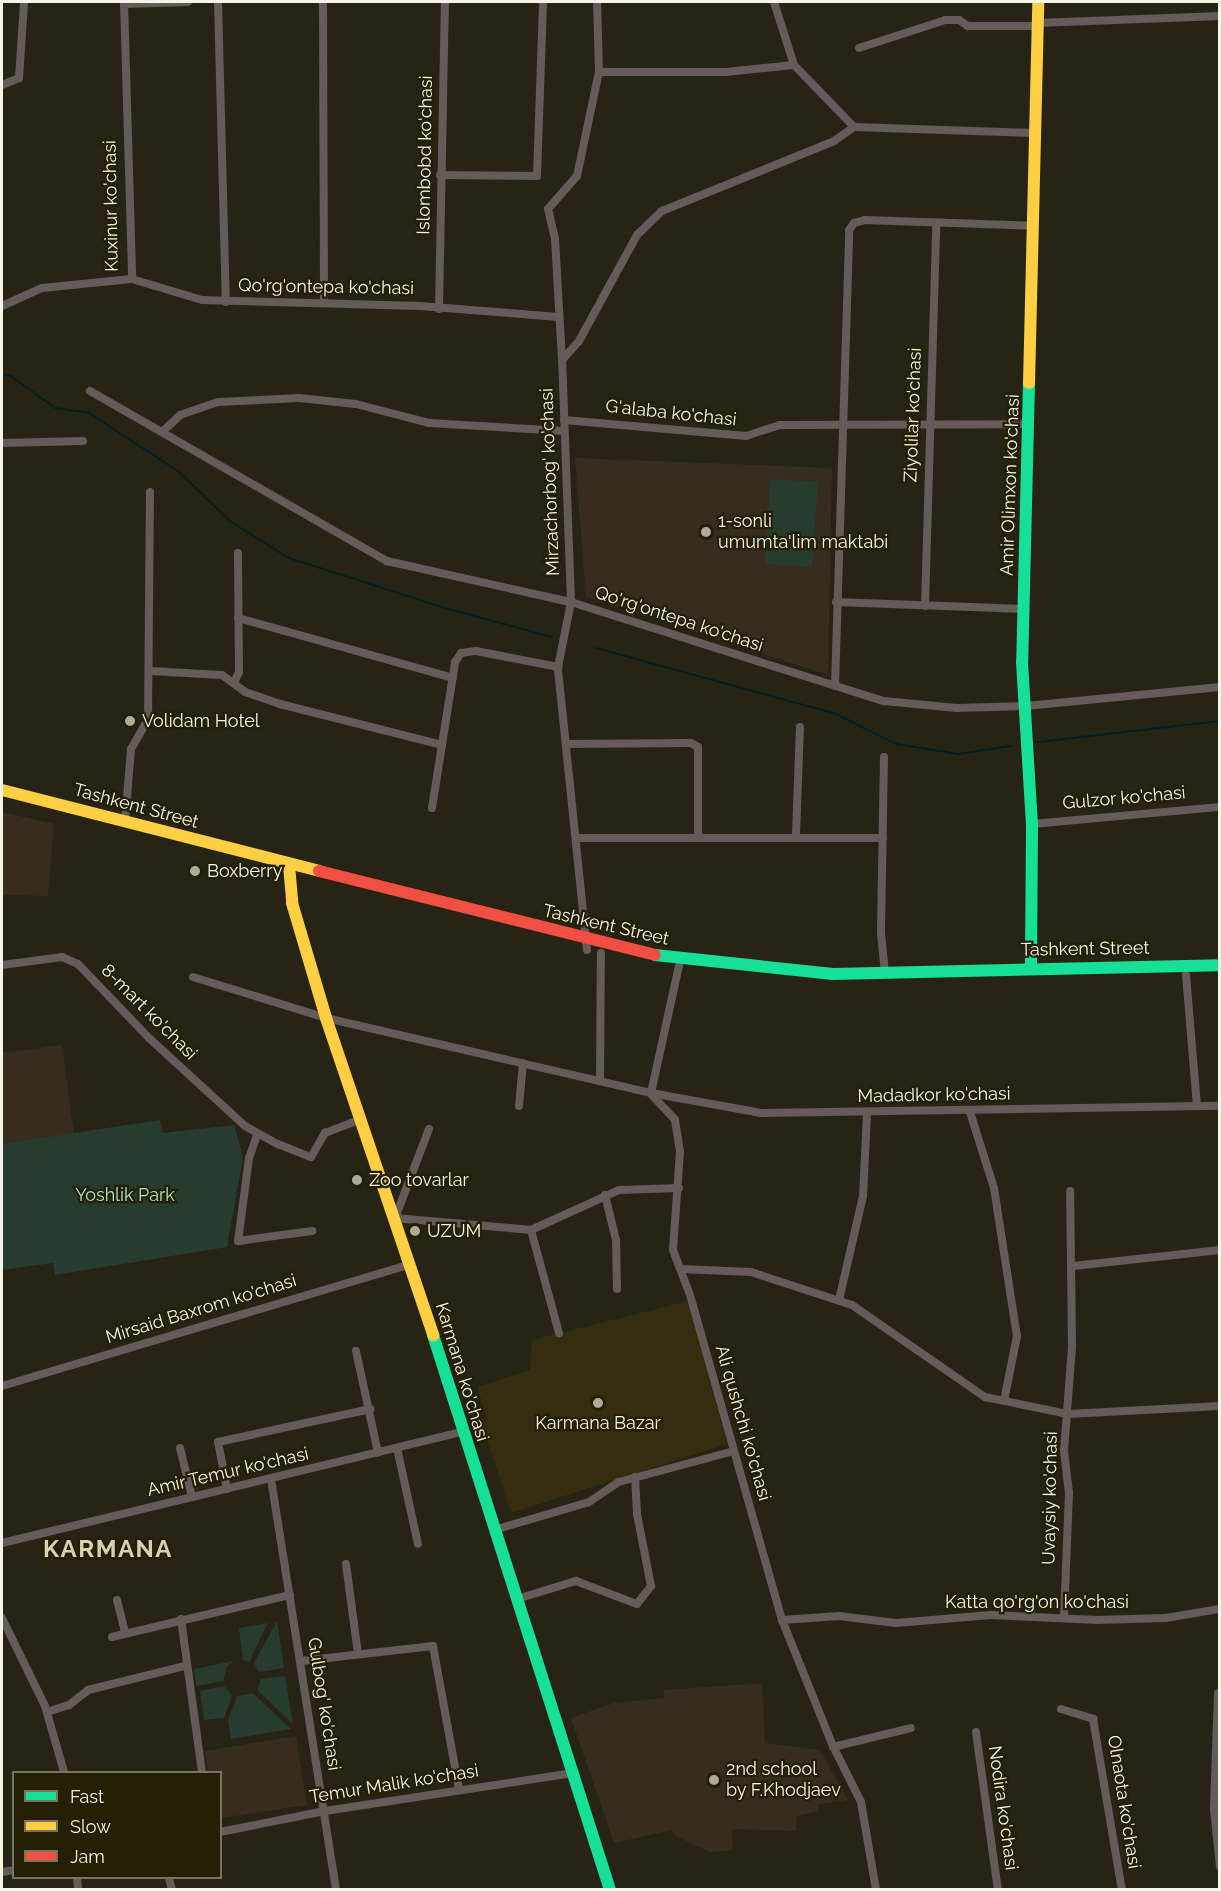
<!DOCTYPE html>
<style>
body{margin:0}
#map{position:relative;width:1221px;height:1891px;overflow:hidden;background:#272416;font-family:Raleway,sans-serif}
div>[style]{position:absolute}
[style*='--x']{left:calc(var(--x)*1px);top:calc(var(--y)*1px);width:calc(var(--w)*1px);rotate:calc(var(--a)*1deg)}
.built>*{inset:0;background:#342e0e}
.education>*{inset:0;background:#372d1e}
.green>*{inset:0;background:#273b2e}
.stream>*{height:2px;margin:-1px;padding:0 1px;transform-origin:1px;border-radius:1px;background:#041f21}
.street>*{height:8px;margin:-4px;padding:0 4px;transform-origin:4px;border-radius:4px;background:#655b59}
.fast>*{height:12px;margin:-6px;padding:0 6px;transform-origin:6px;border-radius:6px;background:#16e098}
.slow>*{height:12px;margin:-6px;padding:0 6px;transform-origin:6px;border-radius:6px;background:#ffcf43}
.jam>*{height:12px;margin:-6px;padding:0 6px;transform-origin:6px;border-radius:6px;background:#f24e42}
.dots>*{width:16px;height:16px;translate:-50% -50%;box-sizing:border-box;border:3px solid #241f05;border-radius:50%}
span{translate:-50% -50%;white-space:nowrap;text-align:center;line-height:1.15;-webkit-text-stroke:4.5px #241f05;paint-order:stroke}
.street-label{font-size:18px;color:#f6f4e4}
.poi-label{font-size:18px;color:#f6f4e4}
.left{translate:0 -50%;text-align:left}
.park-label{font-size:18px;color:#a7e6c4}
.district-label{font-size:24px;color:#d7d1b2;font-weight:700;letter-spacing:1.5px}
.frame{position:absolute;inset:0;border:3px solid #f6f4e4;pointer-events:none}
.legend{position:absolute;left:12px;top:1771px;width:210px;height:108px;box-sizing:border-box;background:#241f05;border:2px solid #78745e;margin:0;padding:8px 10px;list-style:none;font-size:18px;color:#f6f4e4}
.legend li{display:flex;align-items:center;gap:12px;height:30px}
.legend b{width:30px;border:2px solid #78745e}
</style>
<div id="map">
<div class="built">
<i style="clip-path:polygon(688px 1301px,727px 1444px,511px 1513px,481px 1421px,487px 1418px,477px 1387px,530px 1370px,532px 1340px)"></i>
</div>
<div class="education">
<i style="clip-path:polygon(575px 458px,832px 468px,828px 675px,586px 597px)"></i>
<i style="clip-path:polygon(2px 812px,54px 824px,48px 896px,2px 895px)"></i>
<i style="clip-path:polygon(62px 1045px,74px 1135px,2px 1144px,2px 1053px)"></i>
<i style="clip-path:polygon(762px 1683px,765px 1743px,820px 1750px,848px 1800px,819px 1804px,819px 1811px,797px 1816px,796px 1831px,732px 1829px,733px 1850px,710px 1852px,676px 1836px,672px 1830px,614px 1843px,571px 1718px,614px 1703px,664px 1698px,664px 1690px)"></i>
<i style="clip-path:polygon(296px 1736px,307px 1805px,221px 1818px,220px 1772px,208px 1772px,205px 1751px)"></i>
</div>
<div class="green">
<i style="clip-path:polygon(770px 479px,818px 482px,812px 567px,765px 564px)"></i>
<i style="clip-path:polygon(160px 1120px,163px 1133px,234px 1125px,243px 1157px,227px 1247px,55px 1275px,53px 1263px,2px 1270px,2px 1144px)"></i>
<i style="clip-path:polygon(277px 1621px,284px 1668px,259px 1672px,254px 1663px)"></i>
<i style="clip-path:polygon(268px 1623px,249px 1662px,243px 1660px,239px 1628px)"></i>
<i style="clip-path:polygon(234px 1661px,227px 1667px,223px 1681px,196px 1686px,194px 1669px)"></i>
<i style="clip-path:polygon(285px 1676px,293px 1724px,257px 1690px,261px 1679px)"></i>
<i style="clip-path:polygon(224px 1686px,232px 1695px,224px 1718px,204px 1720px,200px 1691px)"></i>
<i style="clip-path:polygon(253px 1693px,291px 1729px,231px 1739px,228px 1720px,237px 1696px)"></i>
</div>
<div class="stream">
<i style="--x:2;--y:374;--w:9;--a:13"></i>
<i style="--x:11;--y:376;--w:54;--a:36"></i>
<i style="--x:55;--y:408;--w:34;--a:8"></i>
<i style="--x:89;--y:413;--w:106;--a:33.1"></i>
<i style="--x:178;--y:471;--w:74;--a:43.9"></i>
<i style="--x:231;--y:522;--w:68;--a:31.8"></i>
<i style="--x:289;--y:558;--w:164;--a:17.8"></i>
<i style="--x:445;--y:608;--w:111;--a:15.2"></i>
<i style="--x:596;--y:648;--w:247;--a:15.3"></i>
<i style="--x:834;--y:713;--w:69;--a:26.6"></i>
<i style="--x:896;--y:744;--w:63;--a:9.2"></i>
<i style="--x:958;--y:754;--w:54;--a:-8.6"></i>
<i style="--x:1038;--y:742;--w:183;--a:-6.6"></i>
</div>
<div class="street">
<i style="--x:124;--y:2;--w:277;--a:88.3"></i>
<i style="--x:218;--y:2;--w:300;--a:88.5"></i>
<i style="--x:323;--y:2;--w:300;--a:89.8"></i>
<i style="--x:774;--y:2;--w:66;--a:72.4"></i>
<i style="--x:794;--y:65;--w:86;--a:45.9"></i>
<i style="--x:124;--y:4;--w:64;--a:-1.8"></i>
<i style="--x:1037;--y:23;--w:183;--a:-2.2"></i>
<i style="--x:859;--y:48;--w:90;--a:-18"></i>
<i style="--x:945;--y:20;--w:14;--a:0"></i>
<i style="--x:959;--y:20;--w:11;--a:34"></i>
<i style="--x:968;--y:26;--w:69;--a:0"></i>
<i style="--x:599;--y:72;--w:127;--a:0"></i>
<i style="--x:726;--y:72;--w:68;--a:-5.9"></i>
<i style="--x:2;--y:85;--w:18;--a:-22"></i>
<i style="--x:19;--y:78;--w:76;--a:-86.2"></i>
<i style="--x:440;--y:175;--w:97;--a:0.6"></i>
<i style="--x:537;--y:176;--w:174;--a:-88"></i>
<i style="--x:2;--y:306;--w:44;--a:-24.2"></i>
<i style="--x:42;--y:288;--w:90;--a:-5.7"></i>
<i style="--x:132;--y:279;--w:73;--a:16.7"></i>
<i style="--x:202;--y:300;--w:218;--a:1.6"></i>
<i style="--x:420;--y:306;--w:139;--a:4.5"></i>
<i style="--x:439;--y:309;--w:307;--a:-88.9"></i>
<i style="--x:562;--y:360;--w:25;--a:-48"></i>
<i style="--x:579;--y:341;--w:121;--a:-61.3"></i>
<i style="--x:637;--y:235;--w:35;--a:-44"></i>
<i style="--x:662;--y:211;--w:186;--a:-22.1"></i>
<i style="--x:834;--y:141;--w:24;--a:-35"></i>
<i style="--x:854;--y:127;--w:181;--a:1.9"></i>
<i style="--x:90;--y:391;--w:342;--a:29.8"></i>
<i style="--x:387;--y:561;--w:189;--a:12.6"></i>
<i style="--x:571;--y:602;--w:328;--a:17.6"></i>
<i style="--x:884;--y:701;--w:73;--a:5.5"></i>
<i style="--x:957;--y:708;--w:69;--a:-1.7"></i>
<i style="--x:1026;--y:706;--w:195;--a:-5.6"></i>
<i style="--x:564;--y:420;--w:183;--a:5"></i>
<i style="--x:746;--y:436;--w:35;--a:-18"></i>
<i style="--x:779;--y:425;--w:251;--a:-0.2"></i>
<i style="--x:162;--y:432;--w:25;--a:-43"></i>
<i style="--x:180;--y:415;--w:40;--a:-18.9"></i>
<i style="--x:218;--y:402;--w:81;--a:-2.8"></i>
<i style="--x:299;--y:398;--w:57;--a:6"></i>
<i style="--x:356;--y:404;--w:75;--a:14.6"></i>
<i style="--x:429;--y:423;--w:135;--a:3.4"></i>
<i style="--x:2;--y:443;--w:81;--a:-1.4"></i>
<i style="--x:836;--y:602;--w:188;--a:2.1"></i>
<i style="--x:925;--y:606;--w:381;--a:-88.3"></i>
<i style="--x:238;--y:618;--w:223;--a:15.6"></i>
<i style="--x:150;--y:671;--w:72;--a:3.2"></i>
<i style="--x:222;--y:675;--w:29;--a:36"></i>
<i style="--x:245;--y:692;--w:37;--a:19"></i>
<i style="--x:280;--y:704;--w:167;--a:14.2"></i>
<i style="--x:234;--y:683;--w:12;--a:-66"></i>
<i style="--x:239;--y:672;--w:119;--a:-90.5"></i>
<i style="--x:835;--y:686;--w:456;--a:-88.2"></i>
<i style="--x:849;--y:230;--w:9;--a:-54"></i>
<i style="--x:854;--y:223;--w:11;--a:-15"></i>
<i style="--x:865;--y:220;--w:168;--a:2"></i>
<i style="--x:567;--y:744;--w:124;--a:-0.5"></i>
<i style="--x:691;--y:743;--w:8;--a:30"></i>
<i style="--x:698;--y:747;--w:89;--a:90"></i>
<i style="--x:884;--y:757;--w:176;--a:91"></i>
<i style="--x:881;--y:933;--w:40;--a:84.3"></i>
<i style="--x:432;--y:808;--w:148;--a:-81"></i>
<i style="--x:455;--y:662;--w:11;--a:-56"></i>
<i style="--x:461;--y:653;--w:15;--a:-8"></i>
<i style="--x:476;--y:651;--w:84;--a:11"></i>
<i style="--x:125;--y:822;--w:73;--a:-85.3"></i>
<i style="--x:131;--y:749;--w:34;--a:-60"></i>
<i style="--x:148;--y:720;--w:228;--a:-89.5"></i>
<i style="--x:1032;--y:824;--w:189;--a:-5.2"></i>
<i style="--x:796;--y:835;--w:108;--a:-87.9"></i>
<i style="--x:577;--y:838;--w:306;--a:0"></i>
<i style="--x:587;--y:950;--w:284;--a:-95.9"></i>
<i style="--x:558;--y:667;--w:66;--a:-78.7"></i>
<i style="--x:571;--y:602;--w:242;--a:-92.1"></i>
<i style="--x:562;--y:360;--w:121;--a:-93.3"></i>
<i style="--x:555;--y:239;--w:31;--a:-103"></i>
<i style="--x:548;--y:209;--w:44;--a:-48.7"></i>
<i style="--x:577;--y:176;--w:106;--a:-78.1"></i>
<i style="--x:599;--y:72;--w:70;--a:-91.6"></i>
<i style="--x:2;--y:965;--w:61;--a:-7.6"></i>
<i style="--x:62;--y:957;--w:17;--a:24"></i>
<i style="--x:78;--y:964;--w:103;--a:46.2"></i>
<i style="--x:149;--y:1038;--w:130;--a:42.5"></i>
<i style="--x:245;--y:1126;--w:38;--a:29"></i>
<i style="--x:278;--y:1144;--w:35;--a:22"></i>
<i style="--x:311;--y:1157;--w:28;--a:-60"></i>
<i style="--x:325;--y:1133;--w:39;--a:-21"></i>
<i style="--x:1186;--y:975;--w:131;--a:85.2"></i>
<i style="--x:193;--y:977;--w:139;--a:17.1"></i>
<i style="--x:326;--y:1018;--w:334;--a:13"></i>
<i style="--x:651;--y:1093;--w:112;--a:10.3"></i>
<i style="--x:761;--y:1113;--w:459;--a:-0.9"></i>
<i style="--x:600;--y:1081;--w:128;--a:-89.6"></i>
<i style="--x:651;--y:1093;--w:135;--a:-77.6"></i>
<i style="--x:651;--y:1094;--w:35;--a:47"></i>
<i style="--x:675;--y:1120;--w:32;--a:81"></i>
<i style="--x:680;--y:1152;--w:98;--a:94.1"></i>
<i style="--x:673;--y:1250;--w:48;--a:69.3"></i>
<i style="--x:690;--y:1295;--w:338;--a:74.2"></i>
<i style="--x:782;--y:1620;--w:134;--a:68"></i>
<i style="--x:832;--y:1744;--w:65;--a:63.4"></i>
<i style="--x:861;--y:1802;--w:89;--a:80.3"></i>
<i style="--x:519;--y:1106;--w:43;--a:-84.7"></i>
<i style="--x:970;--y:1112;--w:80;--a:72.5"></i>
<i style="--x:994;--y:1188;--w:150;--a:81.2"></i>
<i style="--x:1017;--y:1336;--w:66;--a:101.3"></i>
<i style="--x:429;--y:1129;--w:95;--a:110.9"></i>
<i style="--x:395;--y:1218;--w:137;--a:5"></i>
<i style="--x:531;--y:1230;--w:97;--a:-24.4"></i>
<i style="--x:619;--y:1190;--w:60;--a:-1.9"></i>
<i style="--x:257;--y:1135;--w:24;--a:109"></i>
<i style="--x:249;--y:1158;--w:84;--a:97.5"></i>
<i style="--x:238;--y:1241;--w:75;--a:-7.7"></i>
<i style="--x:605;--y:1195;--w:46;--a:76.3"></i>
<i style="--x:616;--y:1240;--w:49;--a:88.8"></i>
<i style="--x:531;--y:1230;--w:107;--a:74.8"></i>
<i style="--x:1073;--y:1266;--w:148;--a:-6.2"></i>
<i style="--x:681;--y:1269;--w:70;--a:2.5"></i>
<i style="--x:751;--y:1272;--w:106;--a:18.1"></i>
<i style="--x:852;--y:1305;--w:162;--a:34.7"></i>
<i style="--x:985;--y:1397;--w:85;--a:11.6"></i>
<i style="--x:1068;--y:1414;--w:152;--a:-3"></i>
<i style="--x:839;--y:1300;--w:107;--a:-77"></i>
<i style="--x:863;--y:1196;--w:83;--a:-87.2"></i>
<i style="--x:356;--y:1351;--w:104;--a:77.8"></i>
<i style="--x:2;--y:1386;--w:426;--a:-16.6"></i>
<i style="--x:180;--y:1448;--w:50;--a:76.2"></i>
<i style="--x:397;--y:1448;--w:98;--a:77.7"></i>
<i style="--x:271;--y:1479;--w:416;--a:81"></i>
<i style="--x:227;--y:1489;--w:48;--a:-100.8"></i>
<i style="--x:218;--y:1442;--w:156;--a:-12.2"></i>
<i style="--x:494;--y:1530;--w:99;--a:-16.4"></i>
<i style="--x:589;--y:1502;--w:36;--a:-34"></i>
<i style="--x:619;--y:1482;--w:119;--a:-15.1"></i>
<i style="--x:2;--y:1543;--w:473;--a:-13.6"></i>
<i style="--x:346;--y:1564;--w:91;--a:82.4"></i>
<i style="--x:517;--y:1599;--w:62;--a:-17"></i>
<i style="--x:576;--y:1581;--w:65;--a:20.7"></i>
<i style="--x:637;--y:1604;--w:23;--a:-52"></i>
<i style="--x:651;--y:1586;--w:73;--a:-101"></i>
<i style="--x:637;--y:1514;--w:37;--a:-93"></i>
<i style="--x:117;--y:1600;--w:32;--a:76"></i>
<i style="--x:1064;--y:1617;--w:124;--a:-87.7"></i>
<i style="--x:1069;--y:1493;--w:42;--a:-96.8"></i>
<i style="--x:1064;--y:1451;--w:105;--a:-85.6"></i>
<i style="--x:1072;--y:1346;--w:155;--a:-90.7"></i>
<i style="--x:2;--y:1618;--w:98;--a:64"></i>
<i style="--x:45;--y:1706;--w:69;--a:73.9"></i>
<i style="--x:181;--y:1619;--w:154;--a:82.2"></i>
<i style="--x:782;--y:1620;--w:57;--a:-4"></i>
<i style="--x:839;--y:1616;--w:57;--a:7"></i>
<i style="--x:896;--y:1623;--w:95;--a:-4.8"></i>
<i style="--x:991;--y:1615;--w:106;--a:2.7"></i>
<i style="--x:1097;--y:1620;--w:69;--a:-1.7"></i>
<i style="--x:1166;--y:1618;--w:55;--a:-9.5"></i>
<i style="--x:112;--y:1637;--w:183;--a:-13.3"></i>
<i style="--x:301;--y:1661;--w:133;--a:-6.5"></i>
<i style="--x:433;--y:1646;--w:145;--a:79.7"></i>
<i style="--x:1218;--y:1693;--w:116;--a:92"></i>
<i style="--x:1214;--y:1809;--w:58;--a:84.1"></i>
<i style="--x:1061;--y:1709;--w:34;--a:17"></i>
<i style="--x:1093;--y:1719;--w:173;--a:80.4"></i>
<i style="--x:47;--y:1712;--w:23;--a:-18"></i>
<i style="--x:69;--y:1705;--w:24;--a:-38"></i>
<i style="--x:88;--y:1690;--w:100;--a:-13.9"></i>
<i style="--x:976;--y:1732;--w:160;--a:82.1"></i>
<i style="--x:833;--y:1747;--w:80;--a:-13.7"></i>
<i style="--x:220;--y:1832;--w:107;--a:-11.3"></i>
<i style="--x:325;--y:1811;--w:251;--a:-8.7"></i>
<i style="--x:2;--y:1872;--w:12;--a:-9"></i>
<i style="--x:77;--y:1878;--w:12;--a:85"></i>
<i style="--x:169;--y:1878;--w:12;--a:76"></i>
</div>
<div class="fast">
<i style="--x:1029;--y:383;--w:279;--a:91.4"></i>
<i style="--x:1022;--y:662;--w:162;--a:86.5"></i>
<i style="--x:1032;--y:824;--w:144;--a:90.4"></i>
<i style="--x:655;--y:955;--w:179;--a:6.1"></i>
<i style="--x:833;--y:974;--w:387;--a:-1.3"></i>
<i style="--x:433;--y:1335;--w:583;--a:72.31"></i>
</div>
<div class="slow">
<i style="--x:1029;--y:383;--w:381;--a:-88.6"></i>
<i style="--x:2;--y:790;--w:327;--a:14.3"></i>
<i style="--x:289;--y:865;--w:38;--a:85"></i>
<i style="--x:292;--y:903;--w:120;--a:73.5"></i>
<i style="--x:326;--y:1018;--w:335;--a:71.3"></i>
</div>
<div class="jam">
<i style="--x:319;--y:871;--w:346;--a:14"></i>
</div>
<div class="dots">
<i style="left:706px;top:532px;background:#aeab9c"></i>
<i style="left:130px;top:721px;background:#aeab9c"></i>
<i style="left:195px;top:871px;background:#aeab9c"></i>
<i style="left:357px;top:1180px;background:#aeab9c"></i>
<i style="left:415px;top:1231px;background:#aeab9c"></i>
<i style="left:598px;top:1403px;background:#aeab9c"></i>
<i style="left:714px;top:1780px;background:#aeab9c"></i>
</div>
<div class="street-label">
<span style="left:425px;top:155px;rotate:-89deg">Islombobd ko'chasi</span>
<span style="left:111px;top:206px;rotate:-91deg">Kuxinur ko'chasi</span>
<span style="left:326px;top:287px;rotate:1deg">Qo'rg'ontepa ko'chasi</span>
<span style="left:671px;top:413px;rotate:6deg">G'alaba ko'chasi</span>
<span style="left:913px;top:415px;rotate:-88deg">Ziyolilar ko'chasi</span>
<span style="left:550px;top:482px;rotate:-92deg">Mirzachorbog' ko'chasi</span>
<span style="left:1010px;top:485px;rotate:-88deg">Amir Olimxon ko'chasi</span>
<span style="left:679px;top:619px;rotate:18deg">Qo'rg'ontepa ko'chasi</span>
<span style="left:1124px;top:798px;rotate:-5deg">Gulzor ko'chasi</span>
<span style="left:136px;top:806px;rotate:15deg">Tashkent Street</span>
<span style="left:606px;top:925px;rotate:13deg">Tashkent Street</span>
<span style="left:1085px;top:949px;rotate:-1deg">Tashkent Street</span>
<span style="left:149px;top:1012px;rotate:45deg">8-mart ko'chasi</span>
<span style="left:934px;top:1095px;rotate:-1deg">Madadkor ko'chasi</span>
<span style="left:201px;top:1309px;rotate:-17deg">Mirsaid Baxrom ko'chasi</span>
<span style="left:462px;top:1372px;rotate:73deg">Karmana ko'chasi</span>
<span style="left:743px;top:1423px;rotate:74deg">Ali qushchi ko'chasi</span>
<span style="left:228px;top:1472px;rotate:-13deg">Amir Temur ko'chasi</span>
<span style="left:1050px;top:1498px;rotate:-89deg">Uvaysiy ko'chasi</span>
<span style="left:1037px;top:1602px">Katta qo'rg'on ko'chasi</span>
<span style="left:324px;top:1704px;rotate:81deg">Gulbog' ko'chasi</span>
<span style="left:394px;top:1784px;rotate:-9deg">Temur Malik ko'chasi</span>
<span style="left:1124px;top:1802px;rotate:81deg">Olnaota ko'chasi</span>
<span style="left:1003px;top:1808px;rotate:82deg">Nodira ko'chasi</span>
</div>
<div class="poi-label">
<span class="left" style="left:718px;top:532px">1-sonli<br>umumta'lim maktabi</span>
<span class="left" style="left:142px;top:721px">Volidam Hotel</span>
<span class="left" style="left:207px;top:871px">Boxberry</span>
<span class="left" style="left:369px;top:1180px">Zoo tovarlar</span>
<span class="left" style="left:427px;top:1231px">UZUM</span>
<span style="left:598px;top:1423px">Karmana Bazar</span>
<span class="left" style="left:726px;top:1780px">2nd school<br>by F.Khodjaev</span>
</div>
<div class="park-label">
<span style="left:125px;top:1195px">Yoshlik Park</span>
</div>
<div class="district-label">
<span style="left:108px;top:1549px">KARMANA</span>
</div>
<div class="frame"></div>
<ul class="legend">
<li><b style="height:8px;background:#16e098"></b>Fast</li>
<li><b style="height:8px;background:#ffcf43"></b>Slow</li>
<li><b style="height:8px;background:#f24e42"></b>Jam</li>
</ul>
</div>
